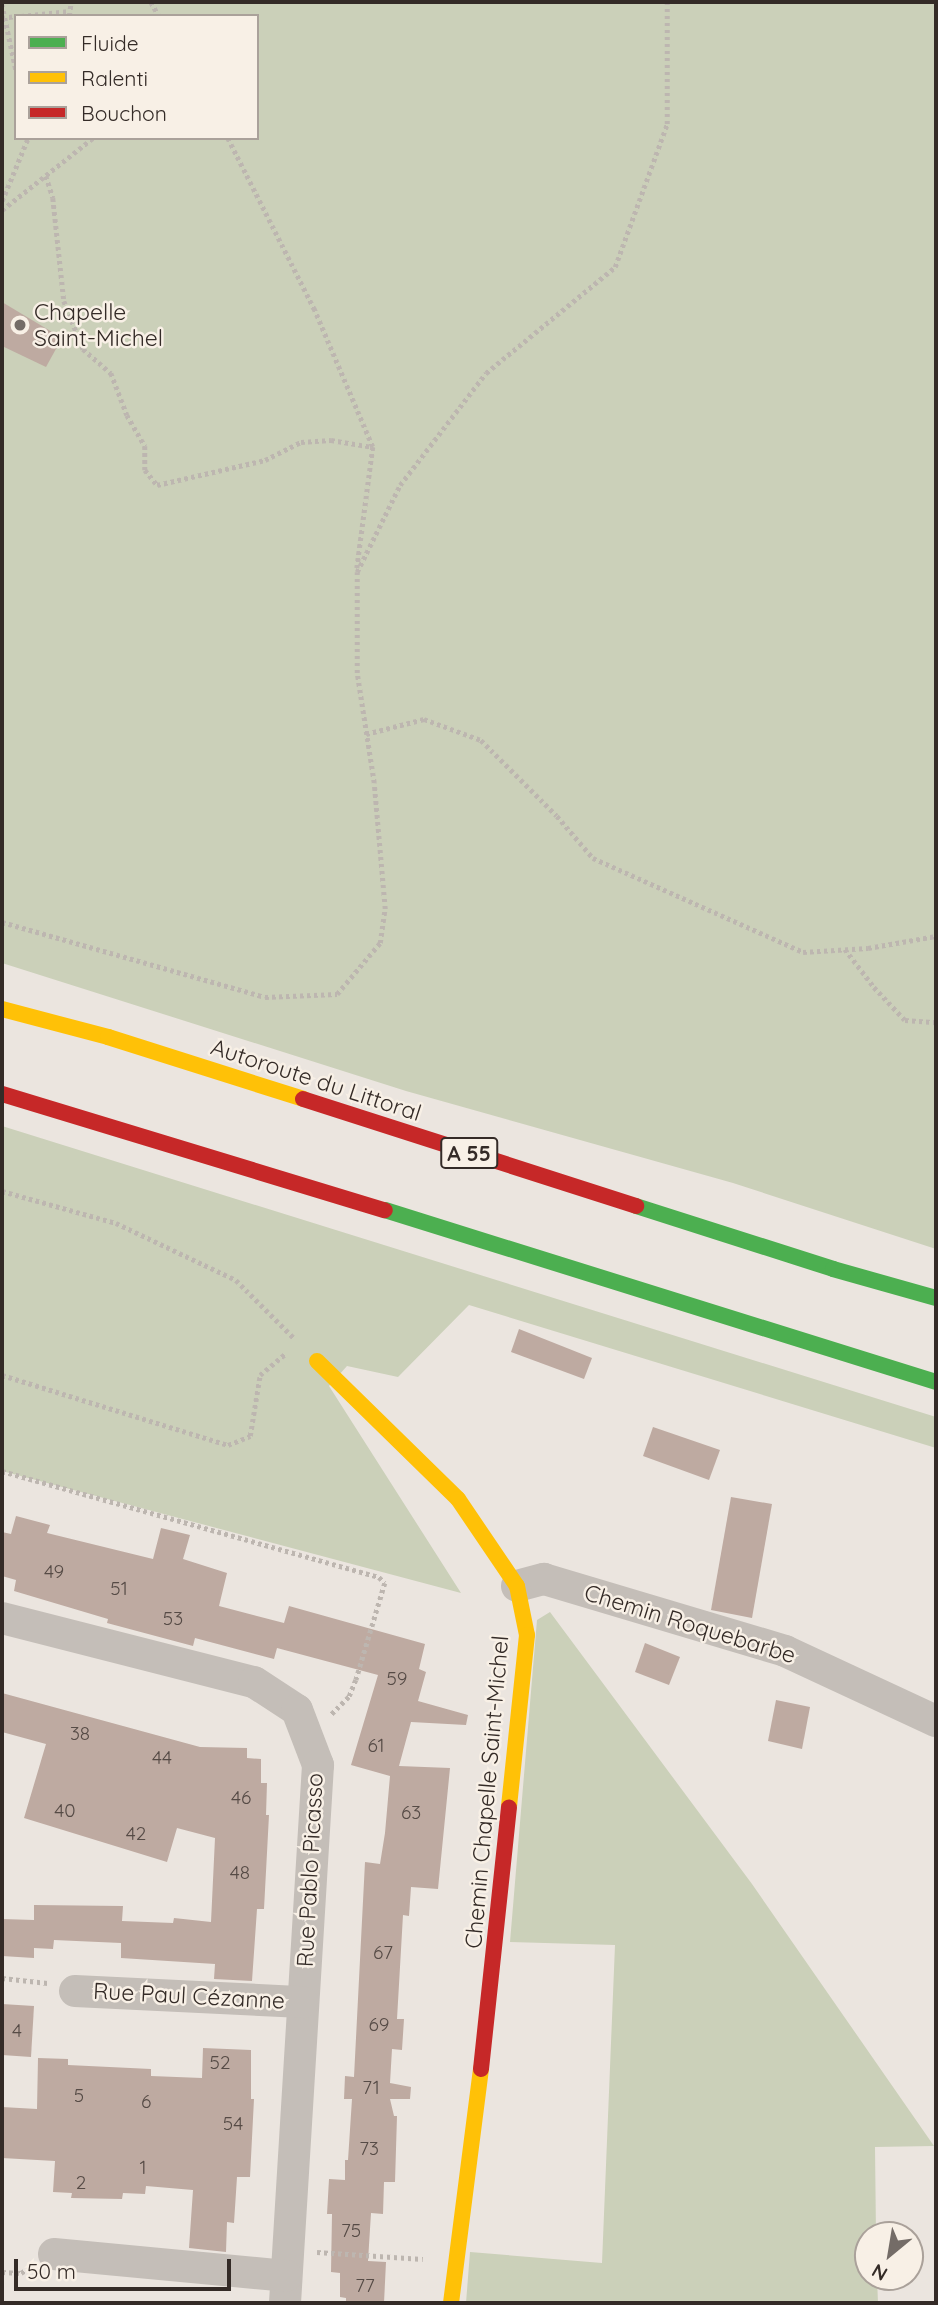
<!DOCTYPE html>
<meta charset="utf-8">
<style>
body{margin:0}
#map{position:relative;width:938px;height:2305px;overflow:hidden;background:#ebe5df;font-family:Quicksand,sans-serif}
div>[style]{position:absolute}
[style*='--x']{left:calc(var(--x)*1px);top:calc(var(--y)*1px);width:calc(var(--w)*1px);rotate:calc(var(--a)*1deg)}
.green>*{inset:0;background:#cbd0b9}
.building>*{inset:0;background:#beaaa1}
.path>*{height:4.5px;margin-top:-2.25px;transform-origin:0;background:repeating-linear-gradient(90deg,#bdb6b0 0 3.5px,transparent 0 7px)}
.street>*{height:32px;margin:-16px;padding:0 16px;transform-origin:16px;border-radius:16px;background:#c4beb8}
.fast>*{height:16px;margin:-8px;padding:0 8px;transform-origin:8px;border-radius:8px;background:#4caf50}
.slow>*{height:16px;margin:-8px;padding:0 8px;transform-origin:8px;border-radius:8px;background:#ffc107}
.jam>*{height:16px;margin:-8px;padding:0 8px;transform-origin:8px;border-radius:8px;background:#c62828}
.dots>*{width:19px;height:19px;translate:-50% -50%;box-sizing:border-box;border:4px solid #f8f0e6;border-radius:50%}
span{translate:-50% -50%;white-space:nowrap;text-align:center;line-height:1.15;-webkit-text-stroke:5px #f8f0e6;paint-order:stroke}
.number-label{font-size:19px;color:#564b46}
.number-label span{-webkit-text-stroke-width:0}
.shield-label span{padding:2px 5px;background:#f8f0e6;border:2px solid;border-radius:5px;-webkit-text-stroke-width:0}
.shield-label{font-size:21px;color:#342b27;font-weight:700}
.poi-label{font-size:23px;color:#342b27}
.left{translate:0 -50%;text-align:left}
.street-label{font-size:23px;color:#342b27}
.frame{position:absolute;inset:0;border:4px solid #342b27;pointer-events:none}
.legend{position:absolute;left:14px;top:14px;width:245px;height:126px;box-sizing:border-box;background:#f8f0e6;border:2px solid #aaa19a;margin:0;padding:9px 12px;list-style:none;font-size:21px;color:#342b27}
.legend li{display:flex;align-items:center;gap:14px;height:35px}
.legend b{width:35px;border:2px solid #aaa19a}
.north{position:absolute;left:854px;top:2221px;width:70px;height:70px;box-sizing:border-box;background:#f8f0e6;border:2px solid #aaa19a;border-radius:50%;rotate:210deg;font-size:19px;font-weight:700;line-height:28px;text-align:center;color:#342b27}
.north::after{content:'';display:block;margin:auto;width:24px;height:32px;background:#746c67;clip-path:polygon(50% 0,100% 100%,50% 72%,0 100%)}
.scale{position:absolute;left:14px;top:2259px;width:217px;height:32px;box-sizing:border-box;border:4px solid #342b27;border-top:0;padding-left:9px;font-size:21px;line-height:24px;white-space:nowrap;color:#342b27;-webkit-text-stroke:5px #f8f0e6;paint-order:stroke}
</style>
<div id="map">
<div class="green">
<i style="clip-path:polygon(evenodd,2px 2px,936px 2px,936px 1249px,733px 1183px,406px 1091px,2px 963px,2px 2px,16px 16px,257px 16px,257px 138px,16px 138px,16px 16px)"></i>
<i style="clip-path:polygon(2px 1126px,936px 1417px,936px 1448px,469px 1305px,398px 1377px,347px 1366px,329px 1386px,461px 1593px,2px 1471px)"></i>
<i style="clip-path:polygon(550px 1612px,752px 1884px,934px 2146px,875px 2147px,876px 2235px,868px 2235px,868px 2277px,877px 2277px,878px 2303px,466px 2303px,470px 2252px,602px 2263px,615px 1945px,510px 1942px,537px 1620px)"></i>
</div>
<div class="building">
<i style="clip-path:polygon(2px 302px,62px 338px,46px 367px,2px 346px)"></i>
<i style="clip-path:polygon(519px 1329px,592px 1358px,584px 1379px,511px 1352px)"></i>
<i style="clip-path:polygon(653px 1427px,720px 1450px,709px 1480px,643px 1456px)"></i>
<i style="clip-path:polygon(731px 1497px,772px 1504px,752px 1618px,711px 1610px)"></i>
<i style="clip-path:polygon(16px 1516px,50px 1525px,47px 1533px,153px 1559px,161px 1528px,190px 1535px,183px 1559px,227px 1573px,219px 1606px,284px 1623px,289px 1606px,425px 1644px,419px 1669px,426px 1672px,418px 1701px,468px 1715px,466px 1725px,411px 1722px,399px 1766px,450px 1768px,438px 1889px,411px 1887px,409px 1916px,403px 1915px,397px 2019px,404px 2019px,402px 2050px,392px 2049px,390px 2083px,411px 2087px,410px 2099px,390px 2099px,394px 2116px,397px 2116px,395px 2182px,384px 2182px,383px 2214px,371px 2213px,368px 2261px,386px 2262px,384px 2303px,346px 2303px,346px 2298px,340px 2297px,340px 2273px,331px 2272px,332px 2214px,327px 2214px,329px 2179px,345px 2180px,345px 2160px,348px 2160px,352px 2099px,344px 2099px,345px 2076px,354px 2077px,365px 1862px,380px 1864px,385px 1833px,390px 1776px,351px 1765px,378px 1675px,277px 1648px,274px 1659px,195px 1638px,193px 1646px,107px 1623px,108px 1619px,14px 1591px,16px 1580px,2px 1576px,2px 1532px,11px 1534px)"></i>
<i style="clip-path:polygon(645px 1643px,680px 1657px,669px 1685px,635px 1672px)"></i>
<i style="clip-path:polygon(2px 1693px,200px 1747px,247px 1748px,247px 1758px,261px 1759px,261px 1783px,267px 1783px,266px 1815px,269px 1815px,264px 1909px,257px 1909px,252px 1981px,214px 1979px,215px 1964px,121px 1958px,121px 1943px,54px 1940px,53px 1949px,34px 1948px,34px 1958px,2px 1956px,2px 1919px,34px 1920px,34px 1905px,123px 1906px,122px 1921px,173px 1923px,174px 1918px,211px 1922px,215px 1838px,177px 1828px,167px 1862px,24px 1818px,46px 1744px,2px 1732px)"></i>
<i style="clip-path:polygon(776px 1700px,810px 1707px,802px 1749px,768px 1741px)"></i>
<i style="clip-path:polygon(2px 2004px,34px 2006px,31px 2057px,2px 2055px)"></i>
<i style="clip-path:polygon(203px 2048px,251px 2050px,251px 2099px,254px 2099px,250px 2177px,237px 2177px,234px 2223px,227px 2222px,226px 2252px,189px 2248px,193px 2190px,146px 2186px,145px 2194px,123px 2193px,122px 2199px,71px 2198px,72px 2193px,53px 2192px,55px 2161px,2px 2158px,2px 2107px,37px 2109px,38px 2058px,68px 2059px,68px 2065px,151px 2069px,151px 2076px,202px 2078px)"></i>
</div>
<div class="path">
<i style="--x:151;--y:2;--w:16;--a:60"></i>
<i style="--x:2;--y:4;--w:67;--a:78"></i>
<i style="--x:21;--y:16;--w:49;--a:-5.8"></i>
<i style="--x:69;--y:16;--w:14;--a:-82"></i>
<i style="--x:2;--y:18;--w:14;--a:-8"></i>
<i style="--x:228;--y:138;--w:191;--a:63.2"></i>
<i style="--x:314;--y:308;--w:151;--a:67"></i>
<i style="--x:373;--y:447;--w:122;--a:97.5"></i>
<i style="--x:46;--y:176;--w:23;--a:72"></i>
<i style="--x:53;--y:198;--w:104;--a:83.9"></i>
<i style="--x:64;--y:301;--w:52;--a:68.4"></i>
<i style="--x:83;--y:349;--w:37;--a:41"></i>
<i style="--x:111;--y:373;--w:45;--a:69.1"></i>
<i style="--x:127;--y:415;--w:36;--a:60"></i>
<i style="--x:145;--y:446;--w:24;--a:90"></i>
<i style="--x:145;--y:470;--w:19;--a:51"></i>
<i style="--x:157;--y:485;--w:111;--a:-13"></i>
<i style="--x:265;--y:460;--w:40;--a:-26.6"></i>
<i style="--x:301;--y:442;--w:30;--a:-4"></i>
<i style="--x:331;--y:440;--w:43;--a:9.5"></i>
<i style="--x:2;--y:201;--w:68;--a:-67.6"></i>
<i style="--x:2;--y:210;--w:116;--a:-38.4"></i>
<i style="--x:366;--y:734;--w:60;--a:-14.5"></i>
<i style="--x:424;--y:719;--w:61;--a:20.2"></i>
<i style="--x:481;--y:740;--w:107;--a:45"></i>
<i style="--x:557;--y:816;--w:55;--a:49.4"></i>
<i style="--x:593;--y:858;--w:230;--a:24.1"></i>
<i style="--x:803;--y:952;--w:65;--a:-3.5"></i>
<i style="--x:868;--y:948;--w:69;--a:-10"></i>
<i style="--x:2;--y:922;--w:273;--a:15.9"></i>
<i style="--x:265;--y:997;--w:72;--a:-2.4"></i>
<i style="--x:337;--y:994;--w:67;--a:-49.9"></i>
<i style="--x:380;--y:943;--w:34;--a:-82"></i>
<i style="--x:385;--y:909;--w:126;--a:-95"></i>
<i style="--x:374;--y:783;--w:111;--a:-98.8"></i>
<i style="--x:357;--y:673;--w:101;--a:-90"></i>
<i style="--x:357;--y:572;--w:97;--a:-63.7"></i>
<i style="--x:400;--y:485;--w:141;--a:-52.5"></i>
<i style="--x:486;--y:373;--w:167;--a:-39.4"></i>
<i style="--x:615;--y:267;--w:152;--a:-70"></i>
<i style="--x:667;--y:124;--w:122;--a:-90"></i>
<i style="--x:845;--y:949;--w:48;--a:52.7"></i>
<i style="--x:874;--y:987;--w:45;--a:46.8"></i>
<i style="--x:905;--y:1020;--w:31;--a:4"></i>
<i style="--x:2;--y:1191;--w:118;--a:15.7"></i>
<i style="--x:116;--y:1223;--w:133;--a:25.4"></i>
<i style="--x:236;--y:1280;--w:83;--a:45"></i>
<i style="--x:2;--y:1375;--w:237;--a:17.2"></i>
<i style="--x:228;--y:1445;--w:24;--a:-22"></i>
<i style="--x:250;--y:1436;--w:62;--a:-80.7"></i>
<i style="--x:260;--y:1375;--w:33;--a:-40"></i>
<i style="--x:2;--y:1471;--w:392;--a:15.7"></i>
<i style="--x:379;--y:1577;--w:8;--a:45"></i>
<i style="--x:385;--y:1583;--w:101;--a:106.6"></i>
<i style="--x:356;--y:1680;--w:18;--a:112"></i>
<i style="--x:349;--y:1697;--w:25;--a:135"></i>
<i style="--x:2;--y:1978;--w:46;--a:6.2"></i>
<i style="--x:317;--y:2252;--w:106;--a:3.8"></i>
<i style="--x:2;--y:2272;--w:19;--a:3"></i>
<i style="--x:21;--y:2273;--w:9;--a:-32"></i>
</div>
<div class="street">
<i style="--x:517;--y:1586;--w:28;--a:-15"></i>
<i style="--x:544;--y:1579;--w:252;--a:16.6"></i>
<i style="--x:785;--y:1651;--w:166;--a:24.9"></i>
<i style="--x:2;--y:1618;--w:260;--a:14.3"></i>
<i style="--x:254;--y:1682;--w:51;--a:33.1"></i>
<i style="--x:297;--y:1710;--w:59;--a:69.1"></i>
<i style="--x:318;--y:1765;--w:539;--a:93.51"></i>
<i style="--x:75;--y:1991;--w:228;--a:2.8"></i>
<i style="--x:54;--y:2254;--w:233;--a:5.4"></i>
</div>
<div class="fast">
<i style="--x:636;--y:1206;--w:207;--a:17.7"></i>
<i style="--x:833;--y:1269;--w:107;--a:15.7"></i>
<i style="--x:385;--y:1210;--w:577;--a:17.34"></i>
</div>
<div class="slow">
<i style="--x:2;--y:1009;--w:110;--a:14.8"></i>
<i style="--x:108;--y:1037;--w:205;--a:17.6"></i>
<i style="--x:317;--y:1361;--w:197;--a:44.4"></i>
<i style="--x:458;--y:1499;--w:105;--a:55.9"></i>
<i style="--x:517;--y:1586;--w:50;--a:78.5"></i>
<i style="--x:527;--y:1635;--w:173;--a:96"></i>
<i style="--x:451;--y:2303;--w:236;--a:-82.7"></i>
</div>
<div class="jam">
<i style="--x:2;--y:1094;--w:400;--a:16.9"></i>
<i style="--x:303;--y:1099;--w:350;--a:17.8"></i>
<i style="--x:481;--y:2069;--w:263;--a:-83.9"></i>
</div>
<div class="dots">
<i style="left:20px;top:325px;background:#746c67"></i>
</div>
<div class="number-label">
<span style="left:54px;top:1572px">49</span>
<span style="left:119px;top:1589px">51</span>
<span style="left:173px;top:1619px">53</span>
<span style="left:397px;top:1679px">59</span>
<span style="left:80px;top:1734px">38</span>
<span style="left:376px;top:1746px">61</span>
<span style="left:162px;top:1758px">44</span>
<span style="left:241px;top:1798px">46</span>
<span style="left:65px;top:1811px">40</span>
<span style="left:411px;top:1813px">63</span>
<span style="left:136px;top:1834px">42</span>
<span style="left:240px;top:1873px">48</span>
<span style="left:383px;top:1953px">67</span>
<span style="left:379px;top:2025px">69</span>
<span style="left:17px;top:2031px">4</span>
<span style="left:220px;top:2063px">52</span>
<span style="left:371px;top:2088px">71</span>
<span style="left:79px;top:2096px">5</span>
<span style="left:146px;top:2102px">6</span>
<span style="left:233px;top:2124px">54</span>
<span style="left:369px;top:2149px">73</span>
<span style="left:143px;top:2168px">1</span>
<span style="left:81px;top:2183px">2</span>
<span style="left:351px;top:2231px">75</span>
<span style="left:365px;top:2286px">77</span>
</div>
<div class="shield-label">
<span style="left:469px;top:1153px">A 55</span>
</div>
<div class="poi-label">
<span class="left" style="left:34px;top:325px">Chapelle<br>Saint-Michel</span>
</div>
<div class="street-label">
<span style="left:316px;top:1080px;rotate:18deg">Autoroute du Littoral</span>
<span style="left:690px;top:1624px;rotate:17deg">Chemin Roquebarbe</span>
<span style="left:487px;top:1792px;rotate:-85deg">Chemin Chapelle Saint-Michel</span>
<span style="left:310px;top:1870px;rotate:-87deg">Rue Pablo Picasso</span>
<span style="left:189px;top:1996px;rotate:3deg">Rue Paul Cézanne</span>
</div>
<div class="frame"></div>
<ul class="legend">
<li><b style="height:9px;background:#4caf50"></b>Fluide</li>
<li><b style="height:9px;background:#ffc107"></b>Ralenti</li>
<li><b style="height:9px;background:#c62828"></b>Bouchon</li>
</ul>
<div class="north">N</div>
<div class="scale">50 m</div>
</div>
